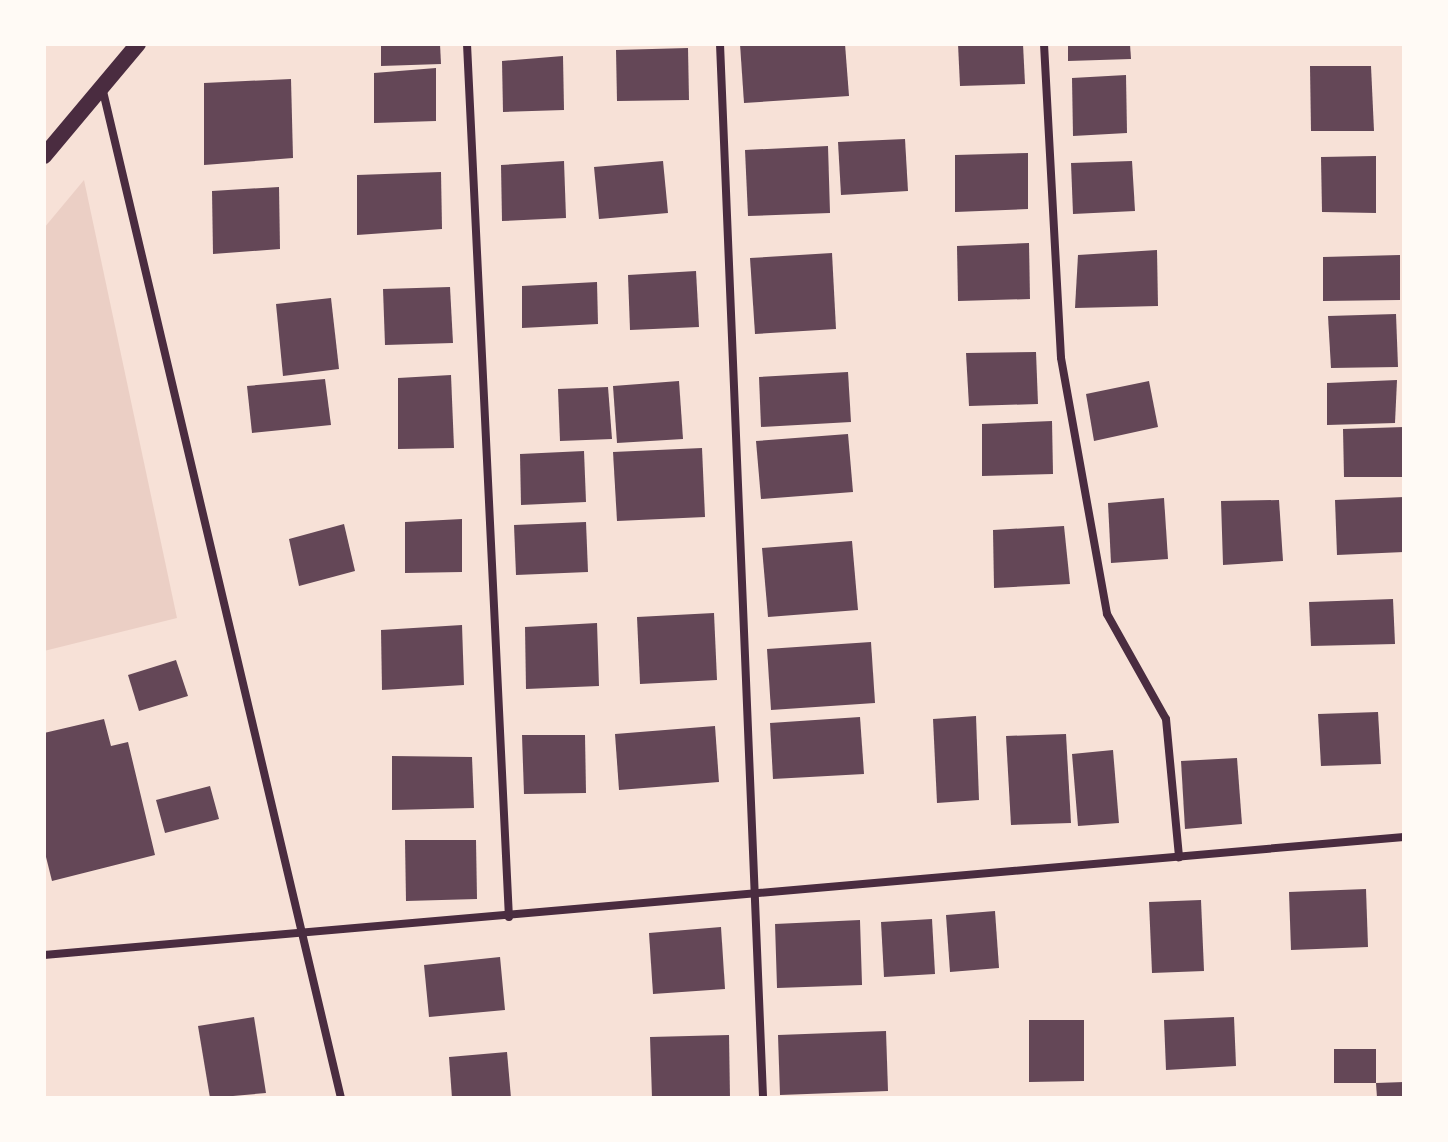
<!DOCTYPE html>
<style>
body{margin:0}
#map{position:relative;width:1448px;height:1142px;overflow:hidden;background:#f7e1d7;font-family:"Libre Baskerville",serif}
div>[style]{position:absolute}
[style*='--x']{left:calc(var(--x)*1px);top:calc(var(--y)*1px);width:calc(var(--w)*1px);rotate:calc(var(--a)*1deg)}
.green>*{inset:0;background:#ebcfc5}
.building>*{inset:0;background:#644757}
.minor>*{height:8px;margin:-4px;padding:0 4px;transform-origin:4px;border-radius:4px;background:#4a2c40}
.secondary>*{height:16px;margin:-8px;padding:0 8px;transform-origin:8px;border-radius:8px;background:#4a2c40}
span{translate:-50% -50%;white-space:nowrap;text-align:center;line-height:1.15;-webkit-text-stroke:6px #fffaf5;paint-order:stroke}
.frame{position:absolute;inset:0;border:46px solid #fffaf5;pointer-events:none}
</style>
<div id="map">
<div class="green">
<i style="clip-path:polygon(84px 180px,177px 618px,44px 651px,44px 228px)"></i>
</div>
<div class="building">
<i style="clip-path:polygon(381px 44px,440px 44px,441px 64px,381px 66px)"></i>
<i style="clip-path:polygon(740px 44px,845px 44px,849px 96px,744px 103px)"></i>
<i style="clip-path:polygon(958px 44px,1023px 44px,1025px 84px,960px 86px)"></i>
<i style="clip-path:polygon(1068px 44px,1130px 44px,1131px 59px,1068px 61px)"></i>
<i style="clip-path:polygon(688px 48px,689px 100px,617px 101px,616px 50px)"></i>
<i style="clip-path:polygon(563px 56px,564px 110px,503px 112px,502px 61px)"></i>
<i style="clip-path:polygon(1310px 66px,1371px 66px,1374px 131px,1311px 131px)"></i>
<i style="clip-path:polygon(436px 68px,436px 121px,374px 123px,374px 73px)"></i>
<i style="clip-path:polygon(1126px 75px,1127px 133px,1073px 136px,1072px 78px)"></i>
<i style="clip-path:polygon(291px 79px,293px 158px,204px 165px,204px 83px)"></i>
<i style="clip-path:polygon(905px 139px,908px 191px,841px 195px,838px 142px)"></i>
<i style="clip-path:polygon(828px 146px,830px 213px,748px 216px,745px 150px)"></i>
<i style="clip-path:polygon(1028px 153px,1028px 209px,955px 212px,955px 155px)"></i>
<i style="clip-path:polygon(1376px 156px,1376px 213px,1322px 212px,1321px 157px)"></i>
<i style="clip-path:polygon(564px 161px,566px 218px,502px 221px,501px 165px)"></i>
<i style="clip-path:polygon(663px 161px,668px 213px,599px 219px,594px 167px)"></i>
<i style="clip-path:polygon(1132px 161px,1135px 211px,1073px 214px,1071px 163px)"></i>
<i style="clip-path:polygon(441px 172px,442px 229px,357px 235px,357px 175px)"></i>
<i style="clip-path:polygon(279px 187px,280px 249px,213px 254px,212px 191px)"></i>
<i style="clip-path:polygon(1029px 243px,1030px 299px,958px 301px,957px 246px)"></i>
<i style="clip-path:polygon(1157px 250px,1158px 306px,1075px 308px,1078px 255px)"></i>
<i style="clip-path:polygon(832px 253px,836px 329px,755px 334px,750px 258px)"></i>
<i style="clip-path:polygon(1400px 255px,1400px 300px,1323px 301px,1323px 257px)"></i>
<i style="clip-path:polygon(696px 271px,699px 327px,630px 330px,628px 275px)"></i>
<i style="clip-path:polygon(597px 282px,598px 324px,522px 328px,522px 286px)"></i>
<i style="clip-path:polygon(450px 287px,453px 343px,385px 345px,383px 289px)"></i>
<i style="clip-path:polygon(331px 298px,339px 369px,283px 376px,276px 304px)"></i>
<i style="clip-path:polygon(1396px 314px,1398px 367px,1331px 368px,1328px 316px)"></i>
<i style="clip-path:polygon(1036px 352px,1038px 404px,969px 406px,966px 353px)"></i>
<i style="clip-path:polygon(848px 372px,851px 422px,761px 427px,759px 377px)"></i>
<i style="clip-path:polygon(451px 375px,454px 448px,398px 449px,398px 378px)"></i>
<i style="clip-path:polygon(325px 379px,331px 425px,252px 433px,247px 386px)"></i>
<i style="clip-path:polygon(1397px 380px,1395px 423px,1327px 425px,1327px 383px)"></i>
<i style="clip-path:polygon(679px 381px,683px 439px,617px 443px,613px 386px)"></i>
<i style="clip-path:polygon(1149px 381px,1158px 427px,1094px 441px,1086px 394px)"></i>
<i style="clip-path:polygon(608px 387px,612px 439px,560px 441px,558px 389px)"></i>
<i style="clip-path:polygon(1052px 421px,1053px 474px,982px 476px,982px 424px)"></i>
<i style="clip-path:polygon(1404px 427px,1404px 477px,1344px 477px,1343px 429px)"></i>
<i style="clip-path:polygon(848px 434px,853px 492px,761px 499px,756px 441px)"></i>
<i style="clip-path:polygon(702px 448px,705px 517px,617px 521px,613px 452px)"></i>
<i style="clip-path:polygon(584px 451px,586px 502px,521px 505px,520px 454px)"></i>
<i style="clip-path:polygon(1404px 497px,1404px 552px,1337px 555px,1335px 500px)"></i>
<i style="clip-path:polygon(1164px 498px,1168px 559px,1111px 563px,1108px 503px)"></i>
<i style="clip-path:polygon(1279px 500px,1283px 561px,1223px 565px,1221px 501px)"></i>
<i style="clip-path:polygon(462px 519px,462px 572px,405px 573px,405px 522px)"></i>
<i style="clip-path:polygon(586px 522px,588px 572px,516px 575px,514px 525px)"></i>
<i style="clip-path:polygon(344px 524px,355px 571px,299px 586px,289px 539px)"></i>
<i style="clip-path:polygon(1064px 526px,1070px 584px,994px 588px,993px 530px)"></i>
<i style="clip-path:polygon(852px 541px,858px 610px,768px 617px,762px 548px)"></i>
<i style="clip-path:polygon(1393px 599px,1395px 644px,1311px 646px,1309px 602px)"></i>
<i style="clip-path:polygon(714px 613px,717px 680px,640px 684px,637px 617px)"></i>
<i style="clip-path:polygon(597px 623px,599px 686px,526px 689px,525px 627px)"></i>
<i style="clip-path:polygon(462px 625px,464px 685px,382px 690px,381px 630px)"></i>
<i style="clip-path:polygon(871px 642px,875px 703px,771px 710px,767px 649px)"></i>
<i style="clip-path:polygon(176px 660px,188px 696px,139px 711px,128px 675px)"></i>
<i style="clip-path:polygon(1378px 712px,1381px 764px,1321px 766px,1318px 714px)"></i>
<i style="clip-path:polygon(976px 716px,979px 800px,937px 803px,933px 719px)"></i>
<i style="clip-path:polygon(860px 717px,864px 774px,773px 779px,770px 723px)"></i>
<i style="clip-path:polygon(104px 719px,111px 746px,128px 742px,155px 855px,52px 881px,44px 849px,44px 733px)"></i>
<i style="clip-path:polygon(715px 726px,719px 782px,619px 790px,615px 734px)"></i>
<i style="clip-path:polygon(1066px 734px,1071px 823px,1011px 825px,1006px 736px)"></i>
<i style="clip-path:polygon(522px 735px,585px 735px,586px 793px,524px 794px)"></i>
<i style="clip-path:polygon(1113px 750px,1119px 823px,1078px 826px,1072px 754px)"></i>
<i style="clip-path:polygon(392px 756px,472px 757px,474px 808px,392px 810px)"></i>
<i style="clip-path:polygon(1237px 758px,1242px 824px,1185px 829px,1181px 761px)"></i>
<i style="clip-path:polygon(210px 786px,219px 819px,165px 833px,156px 800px)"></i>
<i style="clip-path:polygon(405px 840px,476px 840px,477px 899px,406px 901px)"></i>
<i style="clip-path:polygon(1366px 889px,1368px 947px,1291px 950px,1289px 892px)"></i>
<i style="clip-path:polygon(1201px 900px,1204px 971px,1152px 973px,1149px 902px)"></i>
<i style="clip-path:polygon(995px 911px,999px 968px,950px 972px,946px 915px)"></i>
<i style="clip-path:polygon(932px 919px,935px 974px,884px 977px,881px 922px)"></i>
<i style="clip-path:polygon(860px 920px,862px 985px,777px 988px,775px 924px)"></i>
<i style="clip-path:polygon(721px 927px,725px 989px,653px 994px,649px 933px)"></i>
<i style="clip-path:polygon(500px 957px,505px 1010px,429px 1017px,424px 965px)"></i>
<i style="clip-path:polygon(254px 1017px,266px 1093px,210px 1098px,198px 1026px)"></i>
<i style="clip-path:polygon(1234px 1017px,1236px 1066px,1166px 1070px,1164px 1020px)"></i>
<i style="clip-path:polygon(1029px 1020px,1084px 1020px,1084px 1081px,1029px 1082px)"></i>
<i style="clip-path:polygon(886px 1031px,888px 1091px,780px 1095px,778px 1035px)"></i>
<i style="clip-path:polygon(729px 1035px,730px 1098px,652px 1098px,650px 1037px)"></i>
<i style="clip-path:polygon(1334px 1049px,1376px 1049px,1376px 1083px,1334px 1083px)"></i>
<i style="clip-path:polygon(507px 1052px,511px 1098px,452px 1098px,449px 1057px)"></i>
<i style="clip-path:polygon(1404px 1082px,1404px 1098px,1377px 1098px,1376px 1083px)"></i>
</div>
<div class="minor">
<i style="--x:467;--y:44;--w:874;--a:87.25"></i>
<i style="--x:720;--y:44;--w:1055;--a:87.66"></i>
<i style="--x:1044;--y:44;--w:314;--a:86.9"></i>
<i style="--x:1061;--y:358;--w:260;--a:79.8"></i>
<i style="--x:1107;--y:614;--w:120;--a:60.7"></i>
<i style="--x:1166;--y:719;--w:139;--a:84.6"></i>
<i style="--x:102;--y:87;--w:1039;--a:76.7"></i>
<i style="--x:44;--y:955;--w:1365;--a:-4.96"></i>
</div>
<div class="secondary">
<i style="--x:44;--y:156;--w:146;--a:-50"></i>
</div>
<div class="frame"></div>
</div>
